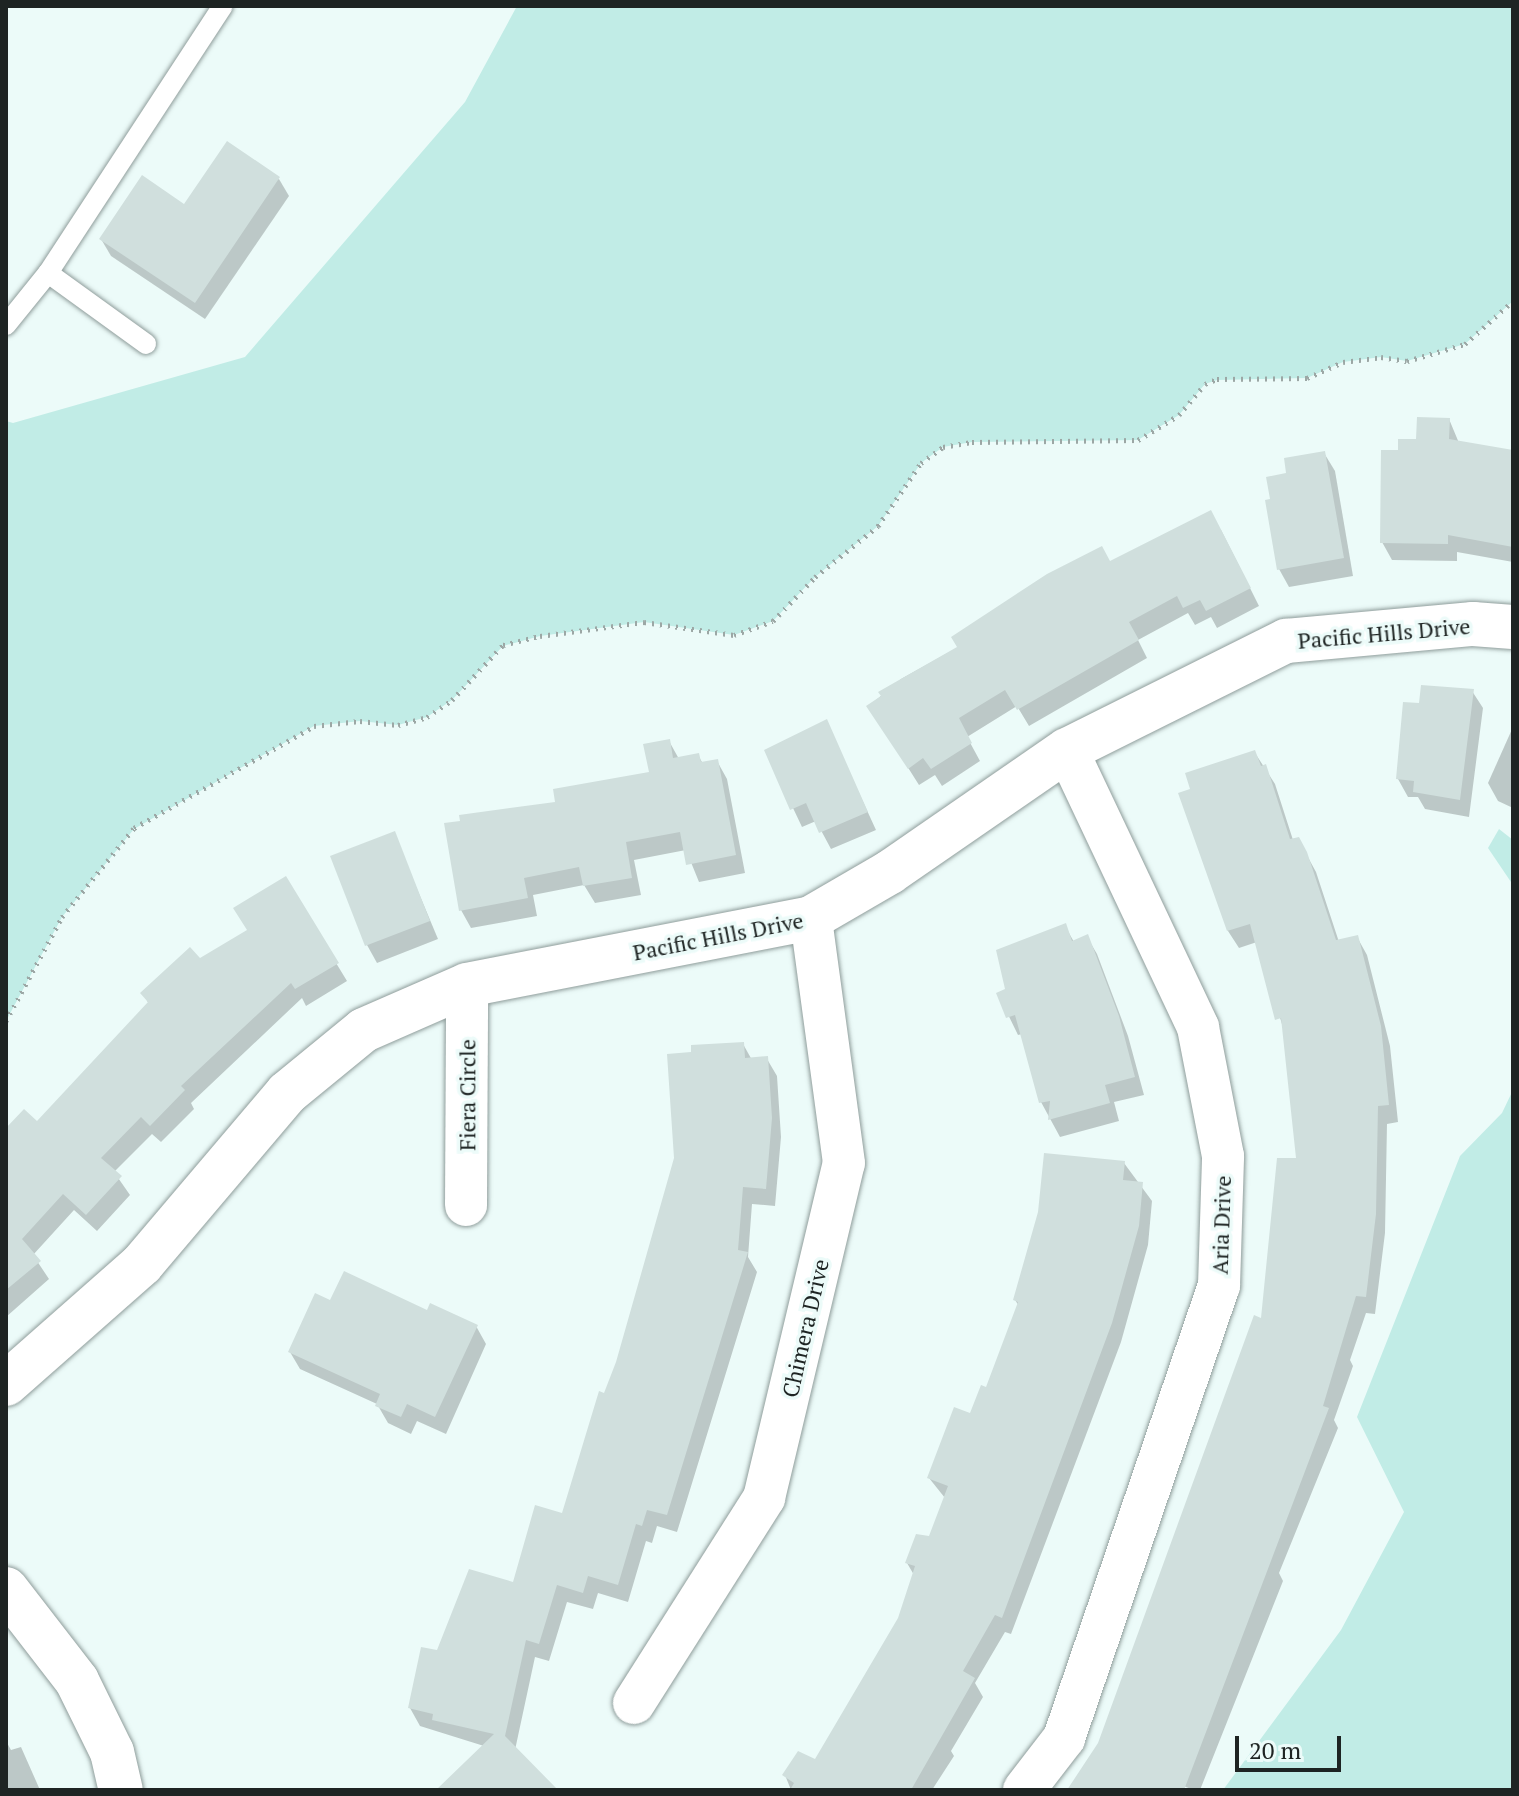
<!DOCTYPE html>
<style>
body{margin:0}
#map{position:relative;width:1519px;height:1796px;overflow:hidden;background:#ecfbf9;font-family:"PT Serif",serif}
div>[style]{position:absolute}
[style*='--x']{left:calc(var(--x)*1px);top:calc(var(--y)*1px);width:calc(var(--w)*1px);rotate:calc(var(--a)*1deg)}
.green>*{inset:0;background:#c1ece6}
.shadow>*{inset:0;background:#0003}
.building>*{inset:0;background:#d0dfdd}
.path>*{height:5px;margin-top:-2.5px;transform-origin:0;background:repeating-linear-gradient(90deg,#9ca7a5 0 2px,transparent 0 8px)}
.roads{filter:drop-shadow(0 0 2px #8f9d9b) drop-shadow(0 0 2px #8f9d9b)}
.service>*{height:20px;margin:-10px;padding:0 10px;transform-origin:10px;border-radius:10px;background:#fff}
.minor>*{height:42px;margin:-21px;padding:0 21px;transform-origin:21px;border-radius:21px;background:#fff}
.tertiary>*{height:44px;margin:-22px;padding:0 22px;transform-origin:22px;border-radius:22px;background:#fff}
span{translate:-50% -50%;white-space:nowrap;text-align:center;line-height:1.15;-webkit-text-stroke:7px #ecfbf9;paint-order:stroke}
.street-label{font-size:22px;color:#1e2423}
.frame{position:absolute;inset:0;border:8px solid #1e2423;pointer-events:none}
.scale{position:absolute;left:1235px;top:1736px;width:106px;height:36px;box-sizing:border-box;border:4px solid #1e2423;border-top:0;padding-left:10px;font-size:24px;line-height:28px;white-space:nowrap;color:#1e2423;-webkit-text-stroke:6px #ecfbf9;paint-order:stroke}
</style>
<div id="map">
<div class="green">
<i style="clip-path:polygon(517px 6px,1513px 6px,1513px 301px,1465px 344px,1407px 361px,1381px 357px,1343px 362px,1307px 378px,1217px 380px,1205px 384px,1179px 415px,1138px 440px,972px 442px,943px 447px,921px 463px,878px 526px,815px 577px,773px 621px,734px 635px,644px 622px,540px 636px,503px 646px,452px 700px,427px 717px,398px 725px,360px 721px,314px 726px,134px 829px,62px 917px,6px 1021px,6px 421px,13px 423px,245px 357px,465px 102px)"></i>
<i style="clip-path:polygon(1499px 829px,1513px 840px,1513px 885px,1488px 848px)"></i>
<i style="clip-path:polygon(1513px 1090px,1513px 1790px,1223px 1790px,1341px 1630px,1404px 1512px,1357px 1417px,1460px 1156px,1502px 1113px)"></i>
</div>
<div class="shadow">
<i style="clip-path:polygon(279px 179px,289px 196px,205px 319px,111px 256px,101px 239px)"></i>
<i style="clip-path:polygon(1449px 419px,1459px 443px,1513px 453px,1513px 562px,1457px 552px,1457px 561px,1392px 560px,1382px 542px,1400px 452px)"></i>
<i style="clip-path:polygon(1324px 453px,1335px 471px,1353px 576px,1289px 587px,1279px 569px,1289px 475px)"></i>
<i style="clip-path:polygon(1221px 530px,1259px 606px,1217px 628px,1211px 617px,1195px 625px,1188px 613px,1138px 640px,1147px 658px,1029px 726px,1017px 706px,967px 737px,980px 761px,942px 786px,935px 775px,919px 785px,869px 706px,901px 679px,1110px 563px)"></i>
<i style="clip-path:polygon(1472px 691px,1483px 708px,1469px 817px,1425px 809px,1418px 797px,1408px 797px,1398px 779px,1421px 706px)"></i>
<i style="clip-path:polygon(826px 721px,876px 830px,831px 849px,816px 821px,802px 827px,766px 751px)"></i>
<i style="clip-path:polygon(1513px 727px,1513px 808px,1498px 801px,1488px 783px)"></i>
<i style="clip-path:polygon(669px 741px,679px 759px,698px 755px,703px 764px,717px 761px,727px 779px,745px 873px,699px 882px,686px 850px,634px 860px,641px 895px,595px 903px,584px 885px,533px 895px,537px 916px,471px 928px,461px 910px,558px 804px,651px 774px)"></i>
<i style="clip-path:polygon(1255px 753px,1275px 784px,1293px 840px,1298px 839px,1316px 872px,1339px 942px,1357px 937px,1367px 955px,1390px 1046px,1398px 1122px,1387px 1124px,1385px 1233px,1375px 1314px,1366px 1313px,1350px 1360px,1353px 1366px,1334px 1420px,1338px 1428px,1279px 1573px,1283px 1581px,1200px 1790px,1194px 1790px,1111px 1759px,1263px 1320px,1298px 1160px,1285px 1034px,1257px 942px,1239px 948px,1228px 931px,1192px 791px)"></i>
<i style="clip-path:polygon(394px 834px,438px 939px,377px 963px,367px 945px)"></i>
<i style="clip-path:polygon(285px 879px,347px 981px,306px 1006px,302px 998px,191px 1103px,194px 1109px,161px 1142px,152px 1134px,114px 1172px,130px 1195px,97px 1231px,74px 1210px,33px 1255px,49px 1279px,6px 1317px,6px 1131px,37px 1124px,149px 1004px,143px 994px,249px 931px)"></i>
<i style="clip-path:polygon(1065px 926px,1074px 942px,1087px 937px,1097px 954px,1128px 1036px,1144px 1095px,1114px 1102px,1119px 1121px,1060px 1137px,1041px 1102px,1022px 1034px,1018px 1035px,998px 994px,1008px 990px)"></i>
<i style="clip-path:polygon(743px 1044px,752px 1060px,767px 1059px,777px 1076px,781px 1137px,775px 1206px,752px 1204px,748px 1257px,757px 1272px,677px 1532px,657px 1526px,652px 1543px,646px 1541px,628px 1602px,598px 1593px,593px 1609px,567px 1602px,549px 1661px,535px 1657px,515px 1750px,551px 1790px,439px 1790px,484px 1746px,420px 1726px,410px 1708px,438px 1653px,514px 1585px,564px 1515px)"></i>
<i style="clip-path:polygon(1124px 1163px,1152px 1201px,1148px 1245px,1121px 1342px,1011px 1634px,1005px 1632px,975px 1683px,983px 1697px,951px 1751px,954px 1756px,932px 1790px,791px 1790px,785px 1775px,816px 1761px,900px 1619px,914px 1575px,907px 1563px,930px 1538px,945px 1498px,929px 1478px,988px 1390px,1019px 1306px,1015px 1300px)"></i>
<i style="clip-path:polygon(331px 1302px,476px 1326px,486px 1344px,446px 1434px,417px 1421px,411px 1434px,388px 1423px,377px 1404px,300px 1369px,290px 1352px)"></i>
<i style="clip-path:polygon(6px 1741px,11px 1750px,21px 1747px,40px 1790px,6px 1790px)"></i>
</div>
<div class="building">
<i style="clip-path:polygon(227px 141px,280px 177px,195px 303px,99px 239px,142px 175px,184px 204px)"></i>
<i style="clip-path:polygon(1417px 417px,1450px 418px,1449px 439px,1513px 450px,1513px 547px,1448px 535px,1448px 544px,1380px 543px,1381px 450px,1398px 450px,1398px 439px,1416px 439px)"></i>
<i style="clip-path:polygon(1325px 451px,1344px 558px,1277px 570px,1265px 500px,1270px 499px,1266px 477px,1286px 473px,1284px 458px)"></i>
<i style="clip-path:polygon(1211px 510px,1251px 588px,1206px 611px,1200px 600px,1183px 608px,1177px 596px,1129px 622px,1139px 640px,1017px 710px,1005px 690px,959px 718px,972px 743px,931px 769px,923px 758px,908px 769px,866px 706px,881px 696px,878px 692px,957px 647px,951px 637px,1047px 574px,1102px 546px,1110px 561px)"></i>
<i style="clip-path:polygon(1421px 685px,1474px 689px,1460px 800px,1413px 792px,1414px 781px,1396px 779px,1403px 702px,1419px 703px)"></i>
<i style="clip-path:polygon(827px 719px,868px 812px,819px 833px,806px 803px,790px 810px,764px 750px)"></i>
<i style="clip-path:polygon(670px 739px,673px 758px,699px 753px,701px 762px,718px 759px,736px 855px,686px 865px,680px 832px,626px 842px,632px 878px,583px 886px,579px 867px,524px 878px,528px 898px,459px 911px,444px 823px,460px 821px,459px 815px,555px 802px,553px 789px,649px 772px,643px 744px)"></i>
<i style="clip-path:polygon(1255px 750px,1261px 766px,1266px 764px,1290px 839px,1299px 837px,1307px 852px,1336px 940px,1358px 935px,1381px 1026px,1389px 1105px,1378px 1106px,1376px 1214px,1366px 1297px,1356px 1296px,1323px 1406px,1329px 1408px,1184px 1790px,1067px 1790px,1098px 1743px,1254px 1315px,1261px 1318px,1277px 1158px,1296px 1158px,1281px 1018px,1275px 1020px,1250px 924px,1227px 931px,1178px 793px,1190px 789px,1185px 773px)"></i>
<i style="clip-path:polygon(395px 831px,430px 921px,365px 946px,330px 856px)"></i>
<i style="clip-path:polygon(286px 876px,339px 963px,295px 989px,291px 983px,181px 1086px,185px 1090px,150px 1126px,141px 1117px,101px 1158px,122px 1176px,86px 1215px,63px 1194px,22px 1239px,41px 1261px,6px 1290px,6px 1128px,24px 1109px,37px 1121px,148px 1002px,140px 993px,190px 947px,200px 958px,247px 930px,233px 908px)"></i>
<i style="clip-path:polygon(1066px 923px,1072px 941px,1088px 934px,1119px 1016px,1135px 1077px,1105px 1085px,1110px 1103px,1048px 1120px,1050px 1101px,1039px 1103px,1015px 1015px,1006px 1018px,996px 993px,1005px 989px,996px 950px)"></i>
<i style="clip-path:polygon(744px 1042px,745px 1058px,768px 1056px,772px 1118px,766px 1189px,743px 1187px,738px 1250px,748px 1252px,667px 1515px,647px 1510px,642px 1526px,636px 1524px,618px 1585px,588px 1576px,583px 1593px,557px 1585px,539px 1644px,526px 1640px,505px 1736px,558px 1790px,436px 1790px,494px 1734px,432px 1720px,433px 1714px,408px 1708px,421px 1647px,437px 1650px,469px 1569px,513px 1582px,535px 1505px,562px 1513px,599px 1391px,604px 1393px,616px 1362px,674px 1158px,667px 1054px,691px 1052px,691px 1045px)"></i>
<i style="clip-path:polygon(1044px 1153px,1125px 1161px,1123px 1180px,1143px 1182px,1139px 1226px,1112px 1323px,1002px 1618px,995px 1615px,963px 1671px,975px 1678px,911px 1790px,790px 1790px,794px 1783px,782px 1775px,798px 1751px,815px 1759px,898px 1618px,915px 1566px,905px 1563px,916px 1534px,929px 1536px,948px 1486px,927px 1478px,954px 1407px,970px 1413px,981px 1385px,986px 1387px,1018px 1302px,1013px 1300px,1038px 1212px)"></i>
<i style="clip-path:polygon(344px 1271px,427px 1310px,430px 1303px,478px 1325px,435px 1417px,407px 1404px,401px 1417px,375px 1406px,380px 1394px,288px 1352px,315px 1293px,330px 1300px)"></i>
</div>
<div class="path">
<i style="--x:6;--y:1021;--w:118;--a:-61.7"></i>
<i style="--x:62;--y:917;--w:114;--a:-51"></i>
<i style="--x:134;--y:828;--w:207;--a:-29.5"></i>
<i style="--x:314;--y:726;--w:46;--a:-6.2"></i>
<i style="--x:360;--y:721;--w:38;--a:6"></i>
<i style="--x:398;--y:725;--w:30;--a:-15"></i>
<i style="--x:427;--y:717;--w:30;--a:-34"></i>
<i style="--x:452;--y:700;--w:75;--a:-47.2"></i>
<i style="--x:503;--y:645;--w:38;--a:-14"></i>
<i style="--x:540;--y:636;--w:105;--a:-7.7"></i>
<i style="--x:644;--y:622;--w:91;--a:8.2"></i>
<i style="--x:734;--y:635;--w:41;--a:-19.7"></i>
<i style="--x:773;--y:621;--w:61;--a:-46.3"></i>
<i style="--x:815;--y:577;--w:81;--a:-39"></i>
<i style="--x:878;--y:526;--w:76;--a:-55.7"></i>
<i style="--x:921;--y:463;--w:27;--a:-36"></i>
<i style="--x:943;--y:447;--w:29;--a:-10"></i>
<i style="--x:972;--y:442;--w:166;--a:-0.7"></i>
<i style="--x:1138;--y:440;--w:48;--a:-31.4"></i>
<i style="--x:1179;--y:415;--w:40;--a:-50"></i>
<i style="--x:1205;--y:384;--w:13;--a:-23"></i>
<i style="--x:1217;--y:379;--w:90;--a:-0.6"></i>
<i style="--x:1307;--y:378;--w:39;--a:-24"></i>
<i style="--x:1343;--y:362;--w:38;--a:-7"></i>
<i style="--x:1381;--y:357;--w:26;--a:9"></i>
<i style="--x:1407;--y:361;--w:60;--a:-16.3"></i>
<i style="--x:1465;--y:344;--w:64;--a:-41.9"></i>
</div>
<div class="roads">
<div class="service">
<i style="--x:48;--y:273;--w:121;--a:35.9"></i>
<i style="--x:6;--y:325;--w:67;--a:-51.1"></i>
<i style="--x:48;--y:273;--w:319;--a:-56.8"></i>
</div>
<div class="minor">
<i style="--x:466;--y:1205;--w:220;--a:-89.7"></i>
<i style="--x:634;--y:1703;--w:243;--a:-57.6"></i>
<i style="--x:764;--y:1498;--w:344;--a:-76.6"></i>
<i style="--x:844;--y:1163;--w:247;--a:-97.7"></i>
<i style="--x:1024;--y:1790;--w:66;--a:-52.4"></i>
<i style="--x:1064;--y:1738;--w:478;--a:-71.1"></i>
<i style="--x:1219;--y:1286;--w:130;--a:-88.2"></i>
<i style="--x:1223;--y:1156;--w:131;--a:-101"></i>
<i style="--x:1198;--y:1027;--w:306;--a:-115.3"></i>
</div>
<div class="tertiary">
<i style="--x:6;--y:1384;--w:181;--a:-41.4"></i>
<i style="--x:142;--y:1264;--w:224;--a:-49.7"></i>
<i style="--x:287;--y:1093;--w:99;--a:-39.3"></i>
<i style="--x:364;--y:1030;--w:112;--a:-23.6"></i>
<i style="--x:467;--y:985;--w:350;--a:-11"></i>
<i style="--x:811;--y:918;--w:91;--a:-30.2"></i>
<i style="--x:890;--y:872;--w:215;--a:-34.6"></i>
<i style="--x:1067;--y:750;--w:245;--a:-26.5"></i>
<i style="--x:1286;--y:641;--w:188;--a:-5.2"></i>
<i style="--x:1473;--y:624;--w:40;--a:4.3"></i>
<i style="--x:6;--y:1589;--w:116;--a:52.3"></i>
<i style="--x:77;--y:1681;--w:79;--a:63.8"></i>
<i style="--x:112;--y:1752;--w:39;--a:77"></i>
</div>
</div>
<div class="street-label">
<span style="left:1384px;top:633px;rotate:-5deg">Pacific Hills Drive</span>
<span style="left:718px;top:936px;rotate:-11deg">Pacific Hills Drive</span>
<span style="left:467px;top:1095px;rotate:-90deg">Fiera Circle</span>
<span style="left:1221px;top:1225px;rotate:-88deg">Aria Drive</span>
<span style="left:805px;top:1328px;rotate:-77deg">Chimera Drive</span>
</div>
<div class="frame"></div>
<div class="scale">20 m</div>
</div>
